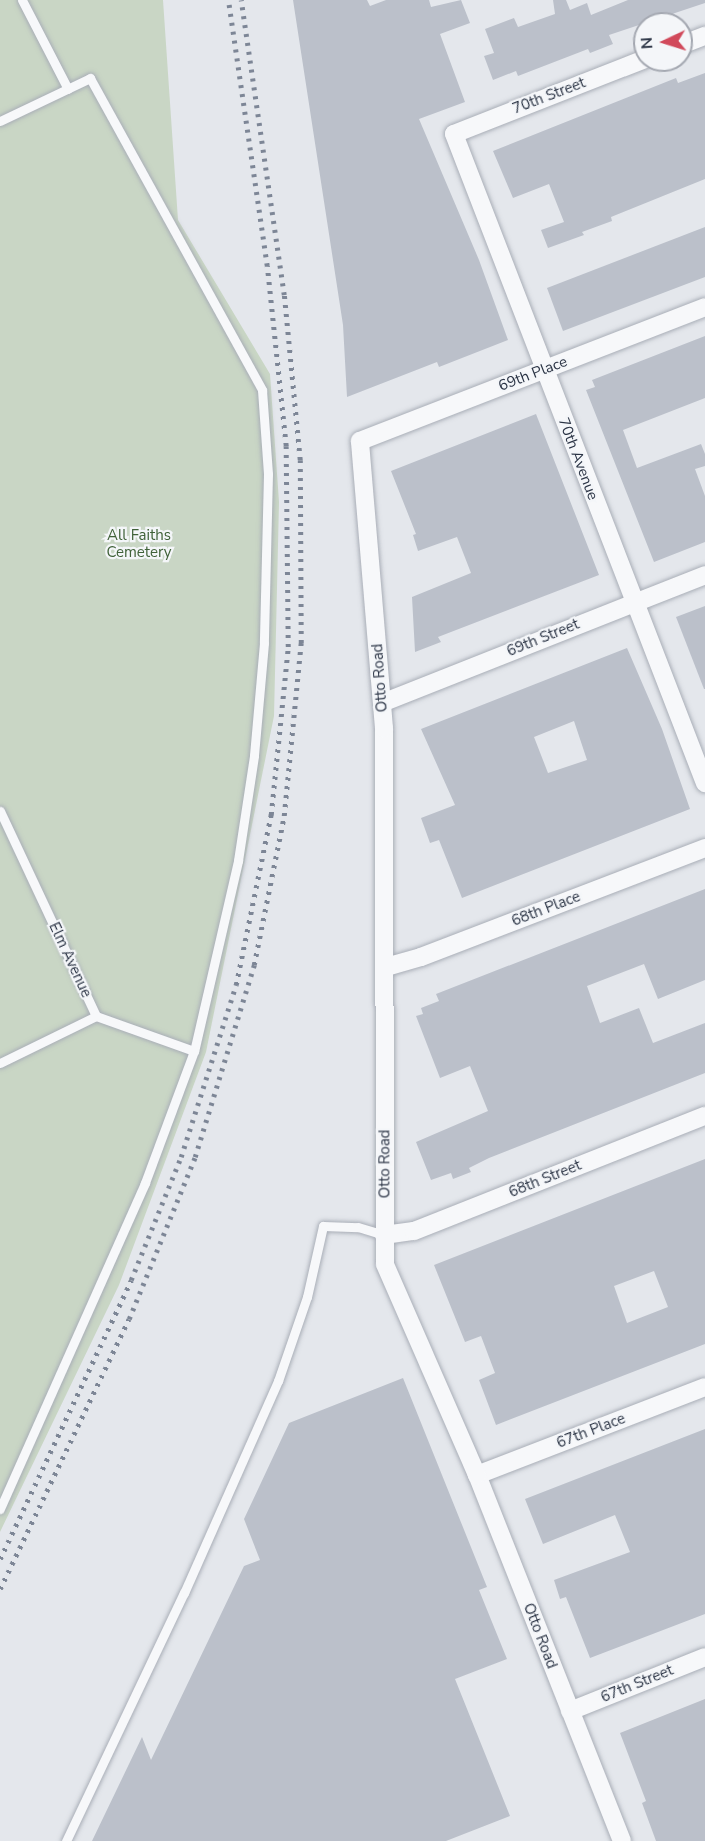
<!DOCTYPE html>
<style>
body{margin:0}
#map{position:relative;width:705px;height:1841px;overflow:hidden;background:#e4e7ec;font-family:"Nunito Sans",sans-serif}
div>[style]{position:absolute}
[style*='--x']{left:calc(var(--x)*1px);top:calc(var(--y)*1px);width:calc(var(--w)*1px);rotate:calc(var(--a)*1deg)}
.green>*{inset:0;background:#c9d6c5}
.building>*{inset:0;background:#bbc0ca}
.roads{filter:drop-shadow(0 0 2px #a9aeb7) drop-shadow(0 0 2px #a9aeb7)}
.service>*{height:9px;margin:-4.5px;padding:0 4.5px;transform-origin:4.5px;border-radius:4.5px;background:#f7f8fa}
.minor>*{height:18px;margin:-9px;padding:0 9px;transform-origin:9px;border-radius:9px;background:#f7f8fa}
.rail>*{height:4.5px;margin-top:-2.25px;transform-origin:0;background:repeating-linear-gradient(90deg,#7d8696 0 3px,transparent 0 9px)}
span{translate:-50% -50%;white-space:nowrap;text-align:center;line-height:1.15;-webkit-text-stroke:4.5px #f4f6f9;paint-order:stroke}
.street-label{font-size:15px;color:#2b3445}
.park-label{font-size:15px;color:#3f6138}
.north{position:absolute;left:633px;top:12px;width:60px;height:60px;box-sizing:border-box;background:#f4f6f9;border:2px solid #a4a8b1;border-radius:50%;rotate:266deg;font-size:16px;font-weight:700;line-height:24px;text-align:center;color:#2b3445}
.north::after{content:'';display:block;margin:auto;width:21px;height:27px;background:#d1495b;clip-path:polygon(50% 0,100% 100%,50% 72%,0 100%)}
</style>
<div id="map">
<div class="green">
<i style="clip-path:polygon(0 0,163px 0,178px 220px,270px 374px,279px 502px,274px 716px,206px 1052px,119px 1285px,0 1532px)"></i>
</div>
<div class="building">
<i style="clip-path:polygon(293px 0,367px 0,370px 6px,386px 0,429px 0,431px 7px,461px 0,470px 23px,440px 34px,465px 102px,419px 119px,479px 260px,508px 340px,439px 367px,437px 362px,347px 397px,343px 325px)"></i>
<i style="clip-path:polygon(553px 0,566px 0,570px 10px,587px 3px,591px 15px,628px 0,705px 0,705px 3px,609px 35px,613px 44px,590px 53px,588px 49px,518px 76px,516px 71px,493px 80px,484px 56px,494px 53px,485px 29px,514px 18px,518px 27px,555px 14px)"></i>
<i style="clip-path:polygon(705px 73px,705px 179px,611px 217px,612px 221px,582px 232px,584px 235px,548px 248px,541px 230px,564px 222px,549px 184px,513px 198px,493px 151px,676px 78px,678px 83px)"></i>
<i style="clip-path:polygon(705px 227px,705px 277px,563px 331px,547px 288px)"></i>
<i style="clip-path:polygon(705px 336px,705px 398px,623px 430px,637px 468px,701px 444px,705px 454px,705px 466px,695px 469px,705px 496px,705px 542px,654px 562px,586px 390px,595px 387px,592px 380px)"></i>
<i style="clip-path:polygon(536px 414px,599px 575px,438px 637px,441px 642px,415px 652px,412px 597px,471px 573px,457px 537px,418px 551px,413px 535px,416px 534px,391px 471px)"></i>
<i style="clip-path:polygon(705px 606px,705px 689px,704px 689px,676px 617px)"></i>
<i style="clip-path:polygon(evenodd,627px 648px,662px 729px,690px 809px,462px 898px,439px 840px,430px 843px,421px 818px,455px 805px,421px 729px,627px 648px,574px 721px,587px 760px,548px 773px,534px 737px,574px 721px)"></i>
<i style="clip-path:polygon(705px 889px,705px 980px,658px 999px,644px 964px,587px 986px,600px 1023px,639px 1008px,653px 1043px,705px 1023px,705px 1073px,489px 1158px,469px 1168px,471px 1172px,453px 1179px,451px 1173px,431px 1180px,416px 1142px,488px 1111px,470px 1066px,440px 1078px,416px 1016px,423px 1014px,421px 1008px,439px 1001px,436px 994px)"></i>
<i style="clip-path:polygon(evenodd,705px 1159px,705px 1344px,496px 1425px,479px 1380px,495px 1373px,481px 1336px,465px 1342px,434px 1265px,705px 1159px,654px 1271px,668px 1307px,627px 1323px,614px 1286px,654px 1271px)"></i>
<i style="clip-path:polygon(403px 1378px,487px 1587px,479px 1590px,507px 1659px,455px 1679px,510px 1816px,446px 1841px,92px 1841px,142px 1737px,151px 1760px,244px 1566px,260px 1560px,244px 1519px,289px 1423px)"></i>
<i style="clip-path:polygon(705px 1429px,705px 1614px,590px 1658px,566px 1597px,560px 1599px,554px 1580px,630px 1552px,615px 1515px,543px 1544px,525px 1499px)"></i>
<i style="clip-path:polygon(705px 1699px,705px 1841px,656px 1841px,642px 1803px,646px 1801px,620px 1733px)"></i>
</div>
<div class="roads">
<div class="service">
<i style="--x:22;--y:0;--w:100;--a:62.7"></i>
<i style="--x:0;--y:121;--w:100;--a:-25.5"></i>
<i style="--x:90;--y:78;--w:356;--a:61.1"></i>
<i style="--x:262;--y:390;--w:84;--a:85.9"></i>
<i style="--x:268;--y:474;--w:169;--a:91.4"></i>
<i style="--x:264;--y:643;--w:113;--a:95.1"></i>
<i style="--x:254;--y:756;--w:106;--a:98.7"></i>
<i style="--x:238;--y:861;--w:195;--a:103"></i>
<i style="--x:194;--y:1051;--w:141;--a:110.4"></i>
<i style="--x:145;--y:1183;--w:357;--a:114"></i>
<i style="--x:0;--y:811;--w:226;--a:64.9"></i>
<i style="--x:96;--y:1016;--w:104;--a:19.7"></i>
<i style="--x:0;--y:1063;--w:107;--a:-26.1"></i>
<i style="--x:66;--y:1841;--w:275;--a:-64.6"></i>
<i style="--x:184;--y:1593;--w:232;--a:-66.1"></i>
<i style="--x:278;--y:1381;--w:89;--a:-71"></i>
<i style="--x:307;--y:1297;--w:73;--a:-77.3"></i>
<i style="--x:323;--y:1226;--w:35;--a:2"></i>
<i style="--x:358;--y:1227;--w:27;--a:17"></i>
</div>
<div class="minor">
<i style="--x:681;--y:45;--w:26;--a:-21"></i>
<i style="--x:645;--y:59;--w:205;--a:158.6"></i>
<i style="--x:454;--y:134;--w:696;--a:68.86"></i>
<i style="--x:382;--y:703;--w:347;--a:-21.6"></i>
<i style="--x:386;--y:967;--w:36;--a:-16"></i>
<i style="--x:421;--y:957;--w:304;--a:-21"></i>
<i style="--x:384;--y:1235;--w:30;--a:-8"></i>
<i style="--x:414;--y:1231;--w:313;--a:-21.6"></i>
<i style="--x:477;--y:1475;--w:244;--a:-21.1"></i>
<i style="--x:570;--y:1711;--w:145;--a:-21.8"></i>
<i style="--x:622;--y:1841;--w:394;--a:-111.6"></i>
<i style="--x:477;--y:1475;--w:230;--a:-113.6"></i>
<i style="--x:385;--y:1264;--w:536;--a:-90.11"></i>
<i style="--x:384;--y:728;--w:288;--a:-94.8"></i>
<i style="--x:360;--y:441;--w:370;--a:-21.2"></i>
</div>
</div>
<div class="rail">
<i style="--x:0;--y:1559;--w:308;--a:-64.8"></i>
<i style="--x:131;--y:1280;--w:133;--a:-67.9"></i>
<i style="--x:181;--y:1157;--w:181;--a:-72.3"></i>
<i style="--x:236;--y:985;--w:174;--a:-78.4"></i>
<i style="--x:271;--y:815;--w:169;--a:-84.2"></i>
<i style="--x:288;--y:647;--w:201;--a:-90.6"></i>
<i style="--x:286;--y:446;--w:181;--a:-96"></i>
<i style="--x:267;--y:266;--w:269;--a:-98.3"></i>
<i style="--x:0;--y:1589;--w:299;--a:-64.5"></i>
<i style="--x:129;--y:1319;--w:175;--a:-67.8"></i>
<i style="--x:195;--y:1157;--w:201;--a:-72.9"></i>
<i style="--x:254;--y:965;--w:152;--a:-78.6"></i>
<i style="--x:284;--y:816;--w:174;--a:-84.4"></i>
<i style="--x:301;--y:643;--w:183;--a:-90.3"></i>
<i style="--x:300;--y:460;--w:166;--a:-95.5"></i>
<i style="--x:284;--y:295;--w:298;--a:-98.3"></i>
</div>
<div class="street-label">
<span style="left:549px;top:96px;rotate:-21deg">70th Street</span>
<span style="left:533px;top:374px;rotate:-21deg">69th Place</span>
<span style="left:578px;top:459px;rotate:69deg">70th Avenue</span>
<span style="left:543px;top:638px;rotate:-22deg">69th Street</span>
<span style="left:380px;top:678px;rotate:-94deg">Otto Road</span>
<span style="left:546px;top:909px;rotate:-21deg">68th Place</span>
<span style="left:70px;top:960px;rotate:65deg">Elm Avenue</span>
<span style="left:385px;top:1164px;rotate:-90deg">Otto Road</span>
<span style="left:545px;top:1179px;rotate:-22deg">68th Street</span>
<span style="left:591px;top:1431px;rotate:-21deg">67th Place</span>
<span style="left:540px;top:1636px;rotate:69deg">Otto Road</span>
<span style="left:637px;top:1684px;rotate:-22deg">67th Street</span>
</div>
<div class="park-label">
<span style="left:139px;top:544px">All Faiths<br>Cemetery</span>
</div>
<div class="north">N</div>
</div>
